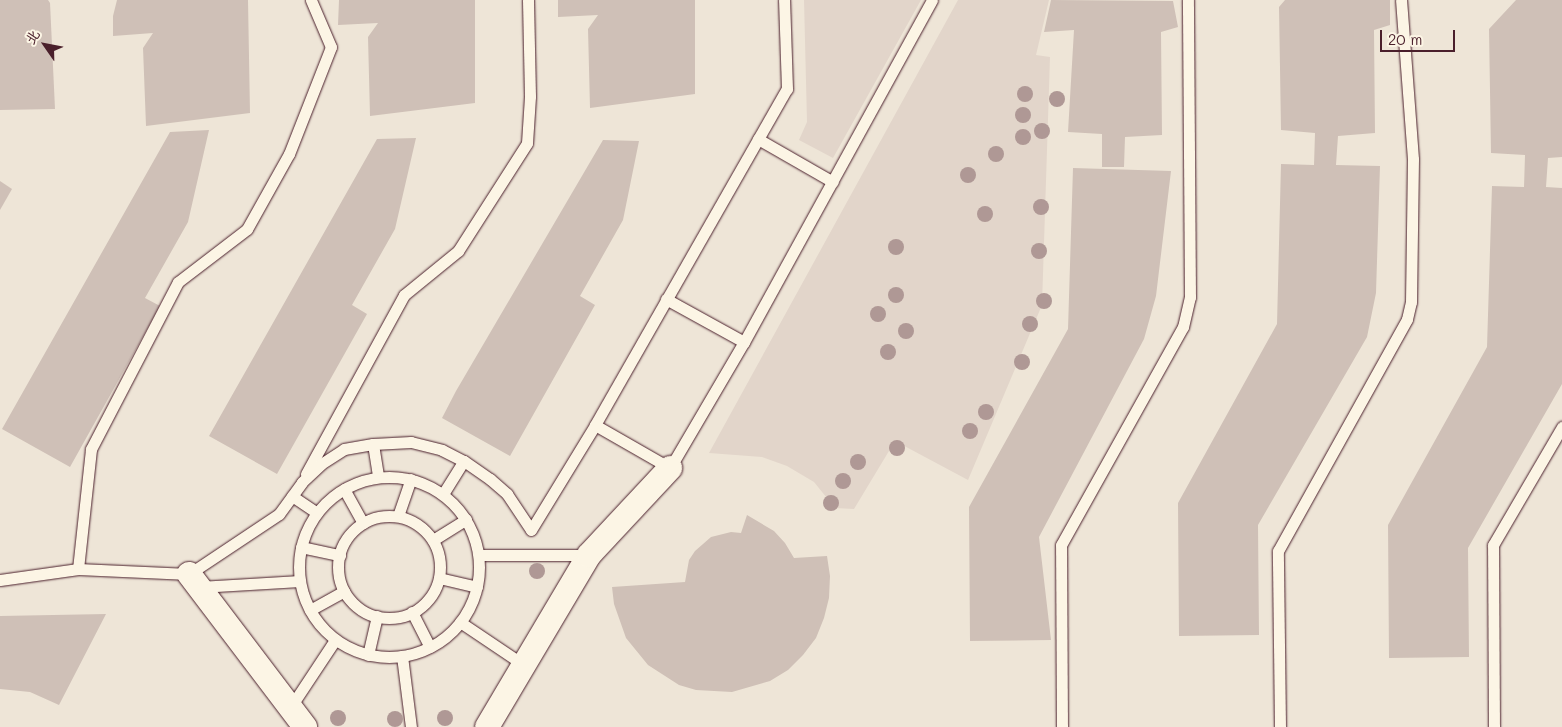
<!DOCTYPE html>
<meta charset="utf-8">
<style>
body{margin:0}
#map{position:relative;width:1562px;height:727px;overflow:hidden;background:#fcf5e5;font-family:Mali,"LXGW WenKai TC",sans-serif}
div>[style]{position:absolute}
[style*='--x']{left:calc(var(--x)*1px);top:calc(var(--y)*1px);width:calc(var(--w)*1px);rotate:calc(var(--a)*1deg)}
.built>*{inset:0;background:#eee5d7}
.green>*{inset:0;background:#e2d5ca}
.building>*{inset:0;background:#cfc0b7}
.roads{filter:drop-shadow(0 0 1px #4a1f2b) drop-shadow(0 0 1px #4a1f2b)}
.lane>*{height:11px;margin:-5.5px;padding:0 5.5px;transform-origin:5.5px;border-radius:5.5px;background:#fcf5e5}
.lane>.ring{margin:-5.5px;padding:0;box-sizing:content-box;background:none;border:11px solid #fcf5e5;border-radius:50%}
.street>*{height:24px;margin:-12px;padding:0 12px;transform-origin:12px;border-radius:12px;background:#fcf5e5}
.trees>*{width:16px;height:16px;margin:-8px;border-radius:50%;background:#af9895}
span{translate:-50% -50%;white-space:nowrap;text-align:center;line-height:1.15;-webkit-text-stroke:4px #fcf5e5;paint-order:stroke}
.north{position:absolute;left:20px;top:20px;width:50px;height:50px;-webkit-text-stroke:4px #fcf5e5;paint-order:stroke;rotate:303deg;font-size:14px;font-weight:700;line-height:20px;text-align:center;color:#4a1f2b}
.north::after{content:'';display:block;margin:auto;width:18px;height:22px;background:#4a1f2b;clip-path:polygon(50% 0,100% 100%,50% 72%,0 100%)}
.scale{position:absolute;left:1380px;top:30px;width:75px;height:22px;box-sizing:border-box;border:2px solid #4a1f2b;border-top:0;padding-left:6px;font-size:15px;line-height:18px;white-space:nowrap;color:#4a1f2b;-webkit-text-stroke:4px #fcf5e5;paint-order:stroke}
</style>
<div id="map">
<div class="built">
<i style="clip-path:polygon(0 0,1562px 0,1562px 727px,0 727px)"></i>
</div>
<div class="green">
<i style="clip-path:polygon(804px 0,921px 0,833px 158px,799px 140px,807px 122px)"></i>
<i style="clip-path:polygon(958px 0,1049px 0,1036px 55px,1050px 57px,1042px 305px,968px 480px,895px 441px,854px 509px,835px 508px,814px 482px,787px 466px,762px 457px,709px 453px)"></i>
</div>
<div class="building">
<i style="clip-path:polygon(0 0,48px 0,50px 3px,55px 109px,0 110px)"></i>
<i style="clip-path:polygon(117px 0,248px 0,250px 113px,146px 126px,143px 48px,153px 33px,113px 36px,113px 16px)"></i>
<i style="clip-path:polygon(339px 0,475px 0,475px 103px,370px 116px,368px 37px,378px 23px,338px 25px)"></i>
<i style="clip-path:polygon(558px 0,695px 0,695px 94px,590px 108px,588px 29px,598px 15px,558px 17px)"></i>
<i style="clip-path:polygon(1051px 0,1173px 1px,1178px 27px,1161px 32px,1162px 135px,1125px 137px,1124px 167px,1102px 167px,1102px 134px,1068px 132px,1074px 30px,1044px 32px)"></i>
<i style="clip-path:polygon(1285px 0,1390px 0,1390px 25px,1374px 30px,1375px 133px,1338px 136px,1336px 165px,1380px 166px,1376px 293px,1367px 337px,1258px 525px,1259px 635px,1179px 636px,1178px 503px,1277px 324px,1281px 164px,1314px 165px,1315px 133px,1281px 130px,1279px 7px)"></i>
<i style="clip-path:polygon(1516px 0,1562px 0,1562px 157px,1548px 158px,1546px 187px,1562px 188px,1562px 384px,1468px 548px,1469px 657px,1389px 658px,1388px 525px,1487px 347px,1492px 186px,1524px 187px,1525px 155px,1491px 153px,1489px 29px)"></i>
<i style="clip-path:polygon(209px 130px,188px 222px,145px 298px,160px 306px,70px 467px,2px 429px,170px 132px)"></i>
<i style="clip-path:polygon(416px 138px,395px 229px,352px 305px,367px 314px,277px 474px,209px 436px,377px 139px)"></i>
<i style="clip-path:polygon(603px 140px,639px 141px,623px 220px,580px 296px,595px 305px,510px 456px,442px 418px,456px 391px)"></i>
<i style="clip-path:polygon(1073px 168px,1171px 171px,1156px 296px,1144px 339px,1039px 537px,1051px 640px,970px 641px,969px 507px,1068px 329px)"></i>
<i style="clip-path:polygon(0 181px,12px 189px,0 210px)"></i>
<i style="clip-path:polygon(747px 515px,774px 531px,785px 543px,794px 558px,827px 556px,830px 576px,829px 598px,824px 618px,816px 638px,803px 655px,788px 670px,770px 681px,732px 692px,696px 690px,679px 685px,648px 665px,626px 638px,614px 604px,612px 587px,685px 582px,689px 560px,695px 551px,711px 537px,731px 532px,741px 533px)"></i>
<i style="clip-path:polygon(106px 614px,59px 705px,30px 692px,0 689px,0 616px)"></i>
</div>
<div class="roads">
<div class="lane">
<i style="--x:758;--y:139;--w:86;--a:29.8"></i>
<i style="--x:666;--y:299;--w:89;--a:28.9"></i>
<i style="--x:595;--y:425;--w:86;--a:29.8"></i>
<i style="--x:670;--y:468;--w:146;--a:-59.6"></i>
<i style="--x:744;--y:342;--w:390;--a:-61.2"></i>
<i style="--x:373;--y:444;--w:33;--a:81"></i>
<i style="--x:306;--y:474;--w:204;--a:-61.3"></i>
<i style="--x:404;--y:295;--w:70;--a:-39.2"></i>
<i style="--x:458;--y:251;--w:128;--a:-57.4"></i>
<i style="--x:527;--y:143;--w:47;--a:-86.3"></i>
<i style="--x:530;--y:96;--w:96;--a:-91.2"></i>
<i class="ring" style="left:299px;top:477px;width:169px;height:169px"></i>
<i style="--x:344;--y:489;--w:39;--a:61"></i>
<i style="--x:443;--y:494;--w:39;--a:-58"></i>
<i style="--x:292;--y:496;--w:30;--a:34"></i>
<i style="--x:398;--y:516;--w:39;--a:-71"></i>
<i class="ring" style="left:338px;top:516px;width:91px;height:91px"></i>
<i style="--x:433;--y:540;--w:39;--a:-32"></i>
<i style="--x:301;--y:547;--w:40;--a:12"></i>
<i style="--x:479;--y:555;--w:110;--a:0"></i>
<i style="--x:78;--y:569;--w:121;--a:-83.8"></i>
<i style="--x:91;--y:449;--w:188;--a:-62.5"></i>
<i style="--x:178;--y:282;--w:87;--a:-37.5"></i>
<i style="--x:247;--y:229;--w:86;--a:-60.8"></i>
<i style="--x:289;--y:154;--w:115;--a:-68.6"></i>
<i style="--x:331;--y:47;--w:51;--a:-113.1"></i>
<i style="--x:439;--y:578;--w:39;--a:13"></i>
<i style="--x:0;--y:580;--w:79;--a:-8"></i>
<i style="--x:78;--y:569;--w:111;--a:2.6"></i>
<i style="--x:189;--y:574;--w:108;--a:-33.7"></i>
<i style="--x:279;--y:514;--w:39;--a:-54"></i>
<i style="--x:302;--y:482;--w:26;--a:-43"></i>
<i style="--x:321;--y:464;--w:27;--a:-33"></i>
<i style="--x:344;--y:449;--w:29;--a:-10"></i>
<i style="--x:373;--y:444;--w:38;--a:-3"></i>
<i style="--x:411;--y:442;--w:32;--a:14"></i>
<i style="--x:442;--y:450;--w:25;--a:27"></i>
<i style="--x:464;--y:461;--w:32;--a:35"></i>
<i style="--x:490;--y:479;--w:23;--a:41"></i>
<i style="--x:507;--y:494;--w:43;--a:56.3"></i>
<i style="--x:531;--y:530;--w:123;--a:-58.6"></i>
<i style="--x:595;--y:425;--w:387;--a:-60.3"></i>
<i style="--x:787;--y:89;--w:89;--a:-91.9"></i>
<i style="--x:199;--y:587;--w:101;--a:-3.4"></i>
<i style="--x:310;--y:610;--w:39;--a:-29"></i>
<i style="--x:412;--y:612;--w:39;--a:63"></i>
<i style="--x:460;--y:622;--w:77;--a:33.9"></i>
<i style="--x:368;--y:655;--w:40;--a:-77"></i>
<i style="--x:402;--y:656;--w:72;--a:82.8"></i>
<i style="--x:290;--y:708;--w:82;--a:-56.5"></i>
<i style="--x:1062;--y:727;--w:182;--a:-90.3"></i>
<i style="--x:1061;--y:545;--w:250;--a:-60.8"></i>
<i style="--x:1183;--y:327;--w:31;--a:-77"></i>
<i style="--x:1190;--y:297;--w:297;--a:-90.4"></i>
<i style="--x:1280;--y:727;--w:176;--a:-90.7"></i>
<i style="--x:1278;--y:551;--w:265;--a:-60.9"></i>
<i style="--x:1407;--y:319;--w:17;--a:-77"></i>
<i style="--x:1411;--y:302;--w:143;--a:-89.2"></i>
<i style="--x:1413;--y:159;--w:159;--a:-94.3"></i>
<i style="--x:1494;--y:727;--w:182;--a:-90.3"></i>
<i style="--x:1493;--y:545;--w:137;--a:-59.7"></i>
</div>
<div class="street">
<i style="--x:189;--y:574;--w:192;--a:52.8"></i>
<i style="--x:487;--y:727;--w:200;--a:-59.3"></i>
<i style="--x:589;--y:555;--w:119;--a:-47"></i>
</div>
</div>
<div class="trees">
<i style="left:1025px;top:94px"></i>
<i style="left:1057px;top:99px"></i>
<i style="left:1023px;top:115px"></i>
<i style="left:1042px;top:131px"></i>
<i style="left:1023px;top:137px"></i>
<i style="left:996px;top:154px"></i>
<i style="left:968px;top:175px"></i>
<i style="left:1041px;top:207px"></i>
<i style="left:985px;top:214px"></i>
<i style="left:896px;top:247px"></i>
<i style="left:1039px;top:251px"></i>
<i style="left:896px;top:295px"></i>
<i style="left:1044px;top:301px"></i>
<i style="left:878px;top:314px"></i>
<i style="left:1030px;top:324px"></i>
<i style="left:906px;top:331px"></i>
<i style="left:888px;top:352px"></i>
<i style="left:1022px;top:362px"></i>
<i style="left:986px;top:412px"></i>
<i style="left:970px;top:431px"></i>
<i style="left:897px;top:448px"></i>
<i style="left:858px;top:462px"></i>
<i style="left:843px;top:481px"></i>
<i style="left:831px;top:503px"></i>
<i style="left:537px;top:571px"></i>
<i style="left:338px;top:718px"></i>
<i style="left:445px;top:718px"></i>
<i style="left:395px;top:719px"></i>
</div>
<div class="north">北</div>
<div class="scale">20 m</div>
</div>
